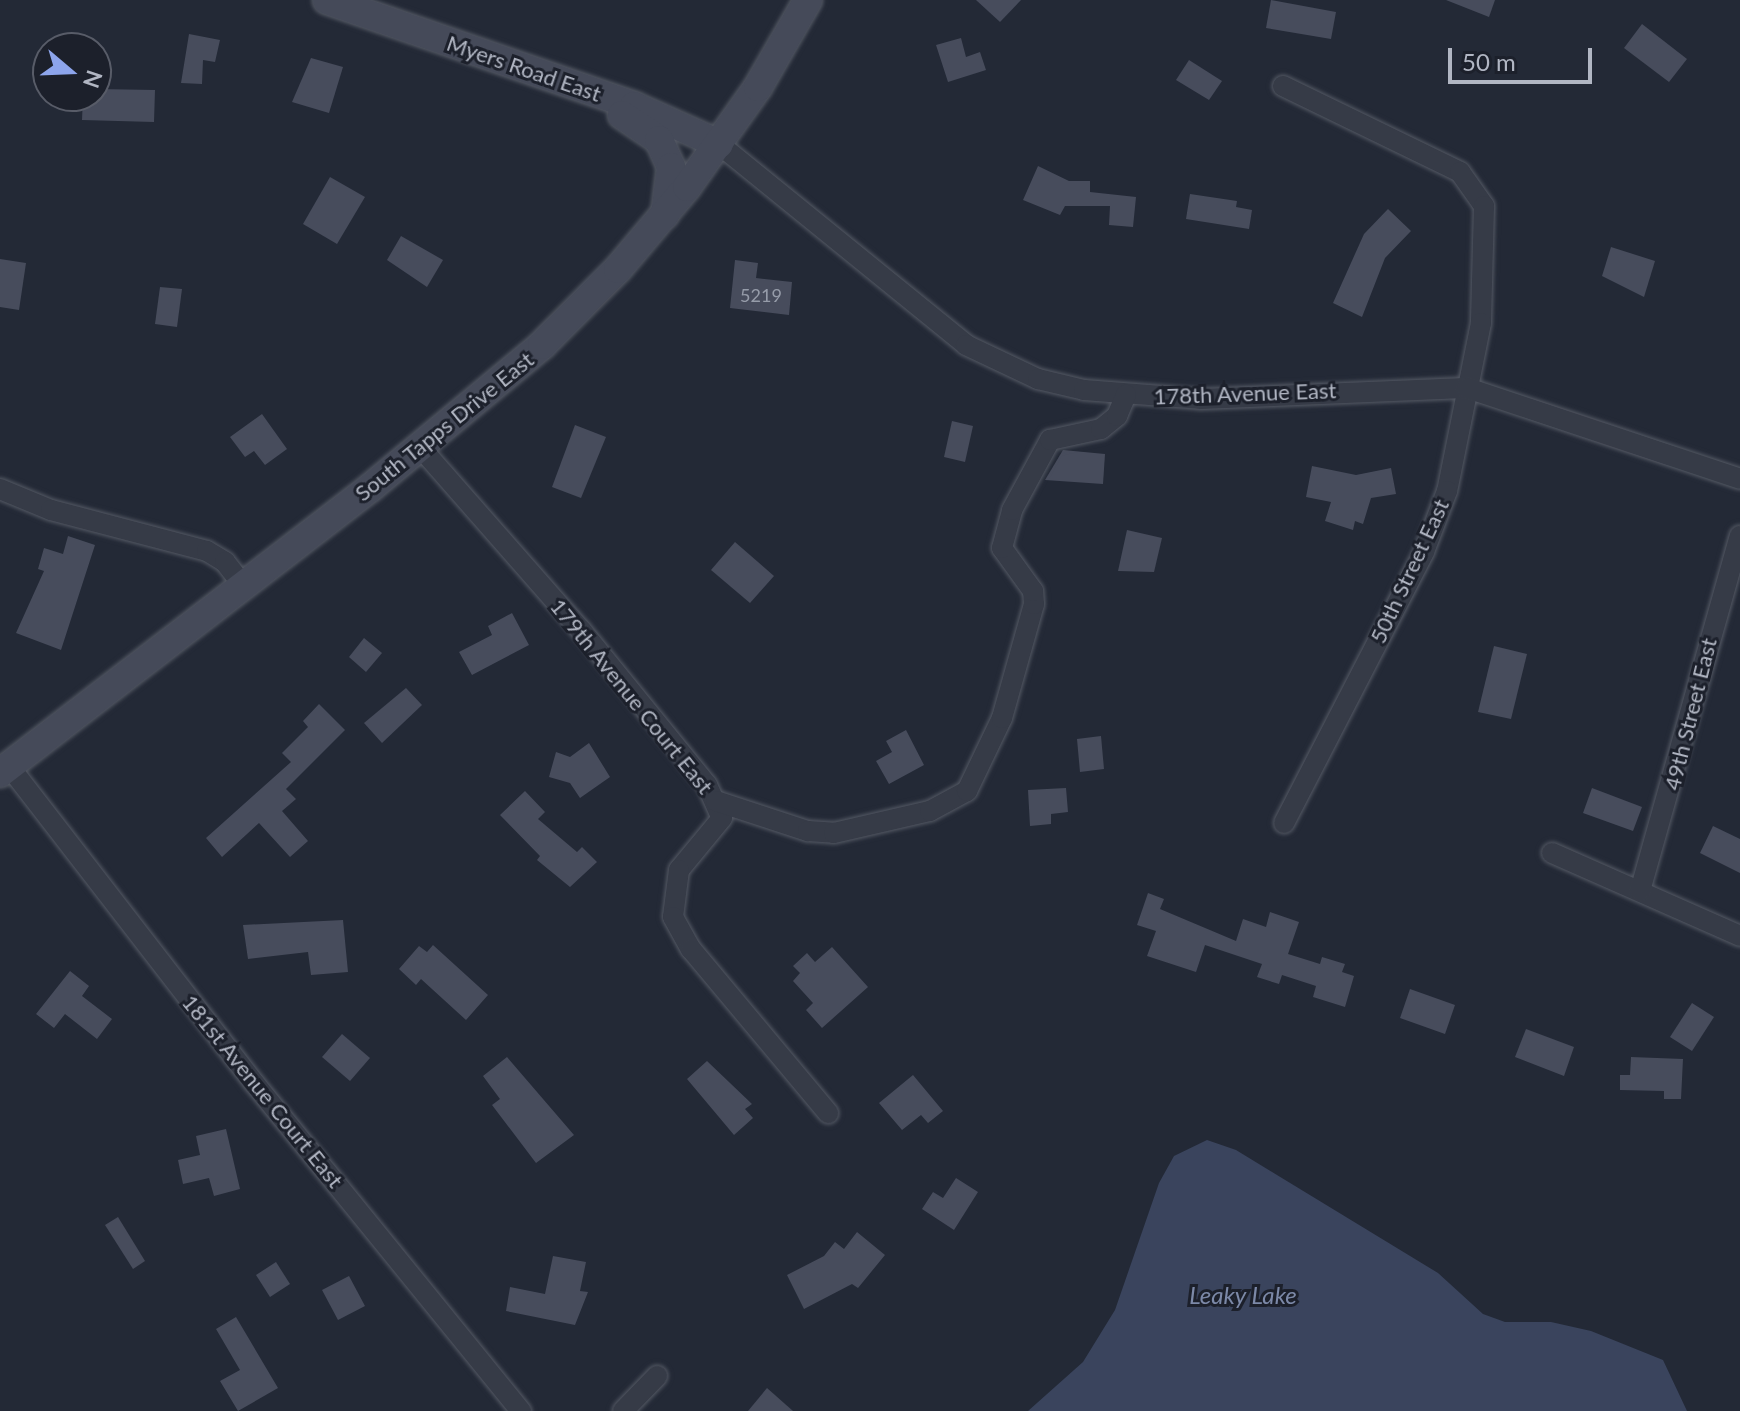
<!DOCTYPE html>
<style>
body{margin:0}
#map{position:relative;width:1740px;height:1411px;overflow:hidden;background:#232936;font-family:Lato,sans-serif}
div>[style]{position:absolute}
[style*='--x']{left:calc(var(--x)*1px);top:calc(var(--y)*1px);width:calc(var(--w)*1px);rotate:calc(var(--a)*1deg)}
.water>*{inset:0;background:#3a445d}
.building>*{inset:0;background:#474c5c}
.roads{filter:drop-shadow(0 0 2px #545964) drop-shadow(0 0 2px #545964)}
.street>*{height:20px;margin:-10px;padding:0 10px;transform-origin:10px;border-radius:10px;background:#363b47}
.secondary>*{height:28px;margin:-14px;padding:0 14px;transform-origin:14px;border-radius:14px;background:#454a59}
span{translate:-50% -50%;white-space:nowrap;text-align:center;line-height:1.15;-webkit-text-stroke:6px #1c202b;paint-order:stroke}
.number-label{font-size:18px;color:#969ca9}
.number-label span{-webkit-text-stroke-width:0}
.street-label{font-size:22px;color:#b1b6c3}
.water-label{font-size:24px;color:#7c89a8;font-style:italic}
.north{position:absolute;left:32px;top:32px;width:80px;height:80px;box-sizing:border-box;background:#1c202b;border:2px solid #585c68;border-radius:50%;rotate:109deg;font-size:22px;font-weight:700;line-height:32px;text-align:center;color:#b1b6c3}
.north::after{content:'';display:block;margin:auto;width:28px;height:36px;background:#8da5ec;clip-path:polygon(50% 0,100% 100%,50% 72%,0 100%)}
.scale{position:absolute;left:1448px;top:48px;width:144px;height:36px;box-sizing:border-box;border:4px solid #b1b6c3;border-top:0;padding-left:10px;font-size:24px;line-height:28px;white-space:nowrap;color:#b1b6c3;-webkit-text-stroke:6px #1c202b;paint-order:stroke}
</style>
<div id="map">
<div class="water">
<i style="clip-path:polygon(1207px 1140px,1236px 1150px,1438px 1273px,1483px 1314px,1505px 1322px,1551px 1322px,1591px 1331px,1663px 1360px,1687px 1411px,1028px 1411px,1083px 1362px,1115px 1310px,1159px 1183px,1174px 1156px)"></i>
</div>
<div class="building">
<i style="clip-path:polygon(976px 0,1021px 0,1000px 22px)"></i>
<i style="clip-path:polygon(1271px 0,1336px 12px,1331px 39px,1266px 28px)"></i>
<i style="clip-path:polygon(1446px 0,1495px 0,1489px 17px)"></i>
<i style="clip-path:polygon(1642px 24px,1687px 59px,1669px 82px,1624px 48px)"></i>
<i style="clip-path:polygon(189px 34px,220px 40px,215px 62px,203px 60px,202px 84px,181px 83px)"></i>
<i style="clip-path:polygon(961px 38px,966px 57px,980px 52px,986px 70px,948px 82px,936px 45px)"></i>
<i style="clip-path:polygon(311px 58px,343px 67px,329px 113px,292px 102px)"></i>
<i style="clip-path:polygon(1189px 60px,1222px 81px,1209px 100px,1176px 80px)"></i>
<i style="clip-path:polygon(96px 89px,155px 90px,154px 122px,82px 120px,83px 96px,96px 96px)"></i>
<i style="clip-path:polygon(1038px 166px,1069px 181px,1090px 181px,1090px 192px,1136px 197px,1133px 227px,1109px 225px,1110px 206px,1065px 206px,1060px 215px,1023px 200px)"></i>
<i style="clip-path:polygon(330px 177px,365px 197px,337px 244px,303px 224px)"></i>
<i style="clip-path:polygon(1190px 194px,1237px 201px,1236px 207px,1252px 210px,1249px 229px,1186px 219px)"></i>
<i style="clip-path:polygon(1388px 209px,1411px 231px,1385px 258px,1362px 317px,1333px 303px,1364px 234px)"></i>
<i style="clip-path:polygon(401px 236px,443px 260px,427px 287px,387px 260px)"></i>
<i style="clip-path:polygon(1611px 247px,1655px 261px,1644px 297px,1602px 276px)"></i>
<i style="clip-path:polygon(0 259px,26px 263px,19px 310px,0 307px)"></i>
<i style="clip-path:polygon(735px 260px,758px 263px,756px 278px,792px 282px,789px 315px,730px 308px)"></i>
<i style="clip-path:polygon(160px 287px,182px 289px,177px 327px,155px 324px)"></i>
<i style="clip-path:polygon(262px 414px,287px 449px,265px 465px,254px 451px,245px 457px,230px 437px)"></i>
<i style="clip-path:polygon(952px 421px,973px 426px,965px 462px,944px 457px)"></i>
<i style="clip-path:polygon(575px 425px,606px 437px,581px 498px,552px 487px)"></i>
<i style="clip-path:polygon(1063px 450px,1105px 454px,1103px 484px,1045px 480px)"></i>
<i style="clip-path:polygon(1312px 466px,1356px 475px,1391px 468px,1396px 494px,1371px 498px,1363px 524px,1355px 521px,1353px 530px,1325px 521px,1331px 502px,1306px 497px)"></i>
<i style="clip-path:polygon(1127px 530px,1162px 538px,1154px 572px,1118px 571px)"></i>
<i style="clip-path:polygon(68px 536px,95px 545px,61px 650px,16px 633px,44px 571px,38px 569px,44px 548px,63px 554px)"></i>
<i style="clip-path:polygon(735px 542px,774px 576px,750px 603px,711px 570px)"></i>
<i style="clip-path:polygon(512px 613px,529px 645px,472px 675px,459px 652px,492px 635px,488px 626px)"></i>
<i style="clip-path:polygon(364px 638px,382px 653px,366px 672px,349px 657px)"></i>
<i style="clip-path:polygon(1494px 646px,1527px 654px,1511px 719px,1478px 712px)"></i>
<i style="clip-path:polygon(406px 688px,422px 705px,382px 743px,364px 723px)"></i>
<i style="clip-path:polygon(319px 704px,345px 730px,286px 789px,296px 799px,282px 811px,308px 841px,290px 857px,259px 823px,222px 857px,206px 838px,291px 762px,282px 753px,308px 727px,303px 721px)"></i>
<i style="clip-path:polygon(906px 730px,924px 765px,889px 784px,876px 761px,892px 752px,886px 741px)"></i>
<i style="clip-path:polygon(1101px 736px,1104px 769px,1080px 772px,1077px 739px)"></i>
<i style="clip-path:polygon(589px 743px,610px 777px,580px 798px,570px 783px,549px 777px,556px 752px,570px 757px)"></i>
<i style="clip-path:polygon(1066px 788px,1068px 812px,1051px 814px,1051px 824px,1030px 826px,1028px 790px)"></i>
<i style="clip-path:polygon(1592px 788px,1642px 807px,1633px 831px,1583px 813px)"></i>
<i style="clip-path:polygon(525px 791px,545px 812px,538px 819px,577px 852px,582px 847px,597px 862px,570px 887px,537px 860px,540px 856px,500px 815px)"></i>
<i style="clip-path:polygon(1713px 826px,1740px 839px,1740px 873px,1700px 853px)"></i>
<i style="clip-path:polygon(1148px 893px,1164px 899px,1160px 909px,1236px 941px,1243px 919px,1266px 927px,1270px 912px,1299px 922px,1288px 954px,1320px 964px,1322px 957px,1345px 964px,1342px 972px,1354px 976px,1345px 1007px,1313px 997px,1316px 986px,1282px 975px,1279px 984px,1257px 977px,1262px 964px,1205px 945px,1196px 972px,1147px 956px,1156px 931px,1137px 925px)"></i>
<i style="clip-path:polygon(343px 920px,348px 972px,311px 975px,308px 952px,248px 959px,243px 925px)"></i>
<i style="clip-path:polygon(433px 945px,488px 995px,466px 1020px,421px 979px,416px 985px,399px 969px,419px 946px,427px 952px)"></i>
<i style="clip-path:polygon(832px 947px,868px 987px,822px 1028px,806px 1010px,813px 1003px,793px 981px,800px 973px,793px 966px,807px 953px,815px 962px)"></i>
<i style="clip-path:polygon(70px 971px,89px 986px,82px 996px,112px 1019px,97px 1039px,65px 1014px,54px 1028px,36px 1014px)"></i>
<i style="clip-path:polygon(1410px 989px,1455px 1005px,1445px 1034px,1400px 1018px)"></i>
<i style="clip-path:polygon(1692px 1003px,1714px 1017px,1692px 1051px,1670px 1037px)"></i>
<i style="clip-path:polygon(1526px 1029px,1574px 1047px,1564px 1076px,1515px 1057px)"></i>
<i style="clip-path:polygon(342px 1034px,370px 1058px,350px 1081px,322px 1057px)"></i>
<i style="clip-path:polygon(507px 1057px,574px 1135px,536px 1163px,492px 1105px,500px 1099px,483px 1076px)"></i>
<i style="clip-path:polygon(1631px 1057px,1683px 1059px,1681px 1099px,1664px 1099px,1664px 1091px,1620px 1090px,1620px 1075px,1630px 1075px)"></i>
<i style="clip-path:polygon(707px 1061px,752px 1104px,745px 1109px,753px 1118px,734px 1135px,687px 1079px)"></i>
<i style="clip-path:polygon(913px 1075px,943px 1111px,928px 1123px,921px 1115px,902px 1130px,879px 1103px)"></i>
<i style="clip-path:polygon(226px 1129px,240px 1189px,214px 1196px,209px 1178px,183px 1184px,178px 1160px,200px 1155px,196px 1136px)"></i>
<i style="clip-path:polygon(956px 1178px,978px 1192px,954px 1230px,922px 1209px,933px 1192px,943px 1198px)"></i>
<i style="clip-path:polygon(118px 1217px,145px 1261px,133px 1269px,105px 1225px)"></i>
<i style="clip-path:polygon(857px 1232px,885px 1255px,858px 1288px,852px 1284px,804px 1309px,787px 1275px,824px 1256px,835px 1242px,844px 1249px)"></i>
<i style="clip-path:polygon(553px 1256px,586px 1262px,580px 1291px,588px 1292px,575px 1325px,506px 1311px,510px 1287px,545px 1294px)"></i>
<i style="clip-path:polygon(276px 1262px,290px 1284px,270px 1297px,256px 1275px)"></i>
<i style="clip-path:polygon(349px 1276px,365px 1306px,338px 1320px,322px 1290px)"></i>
<i style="clip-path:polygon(236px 1317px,278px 1388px,238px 1411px,220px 1381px,240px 1370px,216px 1329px)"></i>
<i style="clip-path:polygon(767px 1388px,793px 1411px,748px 1411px)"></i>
</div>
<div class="roads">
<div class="street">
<i style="--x:1283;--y:86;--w:197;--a:25.9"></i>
<i style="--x:1460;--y:172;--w:42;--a:54.8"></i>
<i style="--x:1484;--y:206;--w:117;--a:91.5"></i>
<i style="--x:1481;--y:323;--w:171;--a:101.4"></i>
<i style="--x:1447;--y:491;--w:65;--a:110.7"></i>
<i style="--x:1424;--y:552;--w:305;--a:117.3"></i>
<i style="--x:719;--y:144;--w:318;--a:39.1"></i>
<i style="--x:966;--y:345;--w:80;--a:25.3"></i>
<i style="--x:1038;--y:379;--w:47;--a:13.4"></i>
<i style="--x:1084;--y:390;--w:116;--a:4.4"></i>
<i style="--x:1200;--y:399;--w:267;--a:-2.4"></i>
<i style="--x:1467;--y:388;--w:288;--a:18.4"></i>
<i style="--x:420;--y:447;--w:244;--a:48.7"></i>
<i style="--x:581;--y:630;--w:200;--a:50.9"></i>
<i style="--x:707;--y:785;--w:36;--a:66"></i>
<i style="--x:722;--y:818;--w:67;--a:129.6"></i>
<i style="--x:679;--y:870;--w:47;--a:97.3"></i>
<i style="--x:673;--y:917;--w:37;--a:61"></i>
<i style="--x:691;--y:949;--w:214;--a:50.1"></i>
<i style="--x:0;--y:489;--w:55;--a:22.4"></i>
<i style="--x:51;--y:510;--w:161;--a:14.7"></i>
<i style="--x:207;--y:551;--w:21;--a:31"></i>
<i style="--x:225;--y:562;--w:28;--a:52"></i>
<i style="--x:9;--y:766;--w:402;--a:52.3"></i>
<i style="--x:255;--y:1084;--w:422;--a:50.9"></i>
<i style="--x:716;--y:801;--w:97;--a:18.1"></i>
<i style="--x:808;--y:831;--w:26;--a:4"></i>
<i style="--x:834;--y:833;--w:98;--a:-12.9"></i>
<i style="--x:930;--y:811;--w:42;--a:-28.4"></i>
<i style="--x:967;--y:791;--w:81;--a:-64.4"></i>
<i style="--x:1002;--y:718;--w:118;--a:-74.3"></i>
<i style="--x:1034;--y:604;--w:13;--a:-94"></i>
<i style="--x:1033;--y:591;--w:53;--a:-125.8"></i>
<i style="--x:1002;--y:548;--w:39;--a:-75"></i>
<i style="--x:1012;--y:510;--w:80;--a:-61.5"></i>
<i style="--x:1050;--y:440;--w:52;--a:-12.2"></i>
<i style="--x:1101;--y:429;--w:21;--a:-39"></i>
<i style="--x:1117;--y:416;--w:23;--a:-67"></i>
<i style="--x:1552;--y:853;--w:206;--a:23.8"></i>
<i style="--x:1640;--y:891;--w:369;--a:-74.3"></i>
<i style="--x:623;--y:1411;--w:49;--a:-45.8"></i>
</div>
<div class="secondary">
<i style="--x:327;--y:0;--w:325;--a:19"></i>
<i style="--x:634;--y:106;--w:93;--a:24.1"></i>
<i style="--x:622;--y:115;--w:45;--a:34"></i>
<i style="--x:659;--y:140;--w:30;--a:66"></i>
<i style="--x:671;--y:167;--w:48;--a:97.1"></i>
<i style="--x:0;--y:773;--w:467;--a:-37.6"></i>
<i style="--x:370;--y:488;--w:224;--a:-39.7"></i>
<i style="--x:542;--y:345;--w:107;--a:-45"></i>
<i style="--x:618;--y:269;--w:107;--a:-49.9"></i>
<i style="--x:687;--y:187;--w:123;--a:-54.6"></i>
<i style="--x:758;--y:87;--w:100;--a:-60.1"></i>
</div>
</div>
<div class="number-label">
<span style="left:761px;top:295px">5219</span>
</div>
<div class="street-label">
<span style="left:524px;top:68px;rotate:19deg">Myers Road East</span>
<span style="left:1245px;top:393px;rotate:-2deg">178th Avenue East</span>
<span style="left:444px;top:426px;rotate:-39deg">South Tapps Drive East</span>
<span style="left:1409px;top:571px;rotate:-65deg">50th Street East</span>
<span style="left:632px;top:696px;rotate:51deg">179th Avenue Court East</span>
<span style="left:1690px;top:714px;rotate:-76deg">49th Street East</span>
<span style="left:263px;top:1091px;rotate:51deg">181st Avenue Court East</span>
</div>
<div class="water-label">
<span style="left:1243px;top:1295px">Leaky Lake</span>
</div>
<div class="north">N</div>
<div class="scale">50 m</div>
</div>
